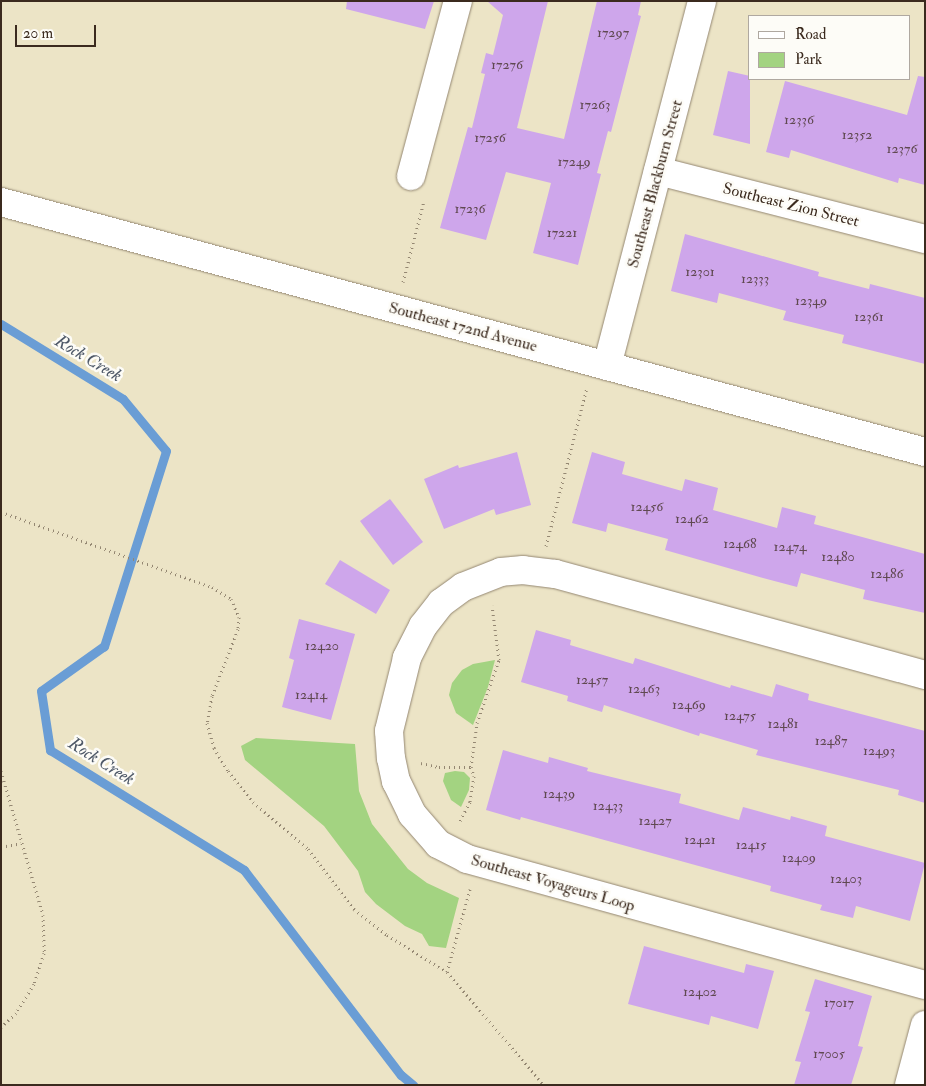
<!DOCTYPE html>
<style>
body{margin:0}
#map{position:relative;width:926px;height:1086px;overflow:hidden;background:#ece4c6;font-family:"IM FELL Double Pica",serif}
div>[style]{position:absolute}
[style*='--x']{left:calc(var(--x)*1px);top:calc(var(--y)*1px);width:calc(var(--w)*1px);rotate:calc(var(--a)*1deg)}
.green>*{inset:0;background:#a3d381}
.stream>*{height:9px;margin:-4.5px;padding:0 4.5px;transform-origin:4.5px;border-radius:4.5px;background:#6a9dd5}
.building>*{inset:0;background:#cea6eb}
.path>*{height:3px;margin-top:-1.5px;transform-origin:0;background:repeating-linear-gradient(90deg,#948772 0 1px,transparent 0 5px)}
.roads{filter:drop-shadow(0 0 1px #948772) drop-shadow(0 0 1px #948772)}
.minor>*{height:28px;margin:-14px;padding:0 14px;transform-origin:14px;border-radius:14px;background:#fff}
.major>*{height:28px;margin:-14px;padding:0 14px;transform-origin:14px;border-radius:14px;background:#fff}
span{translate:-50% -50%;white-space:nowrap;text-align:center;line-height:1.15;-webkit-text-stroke:5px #fdfcf7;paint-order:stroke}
.number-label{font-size:14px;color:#604951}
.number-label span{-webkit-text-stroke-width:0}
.street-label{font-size:16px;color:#3b2a1e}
.water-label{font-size:18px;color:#4e5867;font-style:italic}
.frame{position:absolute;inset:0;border:2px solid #3b2a1e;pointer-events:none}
.legend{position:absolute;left:748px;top:15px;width:162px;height:65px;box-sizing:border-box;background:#fdfcf7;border:1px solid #afa8a0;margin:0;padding:6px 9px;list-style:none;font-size:15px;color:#3b2a1e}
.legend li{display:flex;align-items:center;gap:10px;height:25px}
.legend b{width:25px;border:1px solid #afa8a0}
.scale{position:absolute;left:15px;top:25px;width:81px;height:22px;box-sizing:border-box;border:2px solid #3b2a1e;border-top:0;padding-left:6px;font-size:15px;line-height:18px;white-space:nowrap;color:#3b2a1e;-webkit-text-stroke:4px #fdfcf7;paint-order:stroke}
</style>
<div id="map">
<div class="green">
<i style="clip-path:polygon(495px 660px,488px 687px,473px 725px,456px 713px,449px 695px,452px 683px,462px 670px,473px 664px)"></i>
<i style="clip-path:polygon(256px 738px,355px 744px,359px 791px,372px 824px,408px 869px,427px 883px,459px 898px,446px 948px,429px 946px,422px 934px,405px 926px,376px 904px,365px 892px,358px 871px,324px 826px,245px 760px,241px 746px)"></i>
<i style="clip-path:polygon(455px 771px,464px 772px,470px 778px,469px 790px,461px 807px,451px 800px,443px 781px,445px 773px)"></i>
</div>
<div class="stream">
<i style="--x:1;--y:324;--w:143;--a:31.6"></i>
<i style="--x:123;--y:399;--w:67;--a:50.4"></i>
<i style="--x:166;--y:451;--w:205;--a:107.6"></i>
<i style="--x:104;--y:646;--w:77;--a:144.5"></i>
<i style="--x:41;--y:691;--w:60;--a:81.3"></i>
<i style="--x:50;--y:750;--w:228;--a:31.7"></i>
<i style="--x:244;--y:870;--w:258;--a:52.6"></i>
<i style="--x:401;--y:1075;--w:16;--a:40"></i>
</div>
<div class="building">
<i style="clip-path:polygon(347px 1px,434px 1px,425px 29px,346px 9px)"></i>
<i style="clip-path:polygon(487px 1px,548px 1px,517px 128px,564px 139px,597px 1px,641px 1px,638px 15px,641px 16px,611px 132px,608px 131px,597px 173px,601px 174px,578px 265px,533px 253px,551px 183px,506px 172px,486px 240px,440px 228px,468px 127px,472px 128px,485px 74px,481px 73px,486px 53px,493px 55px,503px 15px)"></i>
<i style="clip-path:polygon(728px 71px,750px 76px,750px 144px,713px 135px)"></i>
<i style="clip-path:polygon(918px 76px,925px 77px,925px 185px,899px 178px,898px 183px,791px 150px,789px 158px,766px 152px,785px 81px,907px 115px)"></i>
<i style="clip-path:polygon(685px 234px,819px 272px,818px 276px,869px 289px,870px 284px,925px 298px,925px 364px,842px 343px,844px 335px,783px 320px,786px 311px,719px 293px,717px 303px,671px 291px)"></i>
<i style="clip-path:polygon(517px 452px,531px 505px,496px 515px,494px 509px,444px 529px,424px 479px,458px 465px,459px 468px)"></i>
<i style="clip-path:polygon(592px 452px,625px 462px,622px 474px,682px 491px,685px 479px,718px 488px,713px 510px,777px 528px,782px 507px,816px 516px,814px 524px,925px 554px,925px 613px,863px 599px,865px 590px,801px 573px,797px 587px,763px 578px,665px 550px,668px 539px,608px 523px,606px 532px,572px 523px)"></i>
<i style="clip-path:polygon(390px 499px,423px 542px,393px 565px,360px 521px)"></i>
<i style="clip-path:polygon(340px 560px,390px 590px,376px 614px,325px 584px)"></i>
<i style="clip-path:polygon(299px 619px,355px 634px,331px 720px,282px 707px,294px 660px,289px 658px)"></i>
<i style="clip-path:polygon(536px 630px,571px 640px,570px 645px,633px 664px,635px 658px,730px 688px,731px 685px,772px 697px,776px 684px,809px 694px,808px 700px,925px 731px,925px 803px,898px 795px,899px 790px,756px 755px,758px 750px,700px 733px,699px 736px,604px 705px,602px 712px,567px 701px,568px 696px,521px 682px)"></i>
<i style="clip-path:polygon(503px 750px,548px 763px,549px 757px,588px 768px,587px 771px,681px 794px,679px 803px,739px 820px,743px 807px,790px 820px,791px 816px,827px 826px,825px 836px,925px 863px,910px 921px,856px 906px,853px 918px,820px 910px,822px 905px,770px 891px,771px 886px,521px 817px,520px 820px,486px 810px)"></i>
<i style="clip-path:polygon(644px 946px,744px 973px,746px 964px,774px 971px,758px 1029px,711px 1016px,709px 1025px,628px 1004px)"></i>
<i style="clip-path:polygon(815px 979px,872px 996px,858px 1046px,863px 1047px,851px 1085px,794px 1085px,801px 1062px,795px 1061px,810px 1012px,805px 1011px)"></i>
</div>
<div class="path">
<i style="--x:403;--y:282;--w:84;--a:-75.5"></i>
<i style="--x:1;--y:512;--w:224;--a:19.6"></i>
<i style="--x:212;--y:587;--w:22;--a:32"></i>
<i style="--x:231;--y:599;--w:20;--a:66"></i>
<i style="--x:239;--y:617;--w:12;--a:95"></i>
<i style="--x:238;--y:629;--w:72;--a:111.2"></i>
<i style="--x:212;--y:696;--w:27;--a:100"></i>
<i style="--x:207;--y:723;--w:26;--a:74"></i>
<i style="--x:214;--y:748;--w:27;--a:59"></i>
<i style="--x:228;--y:771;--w:40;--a:51"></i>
<i style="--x:253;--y:802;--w:72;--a:40.5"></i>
<i style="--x:308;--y:849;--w:76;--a:52.5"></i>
<i style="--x:354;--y:909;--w:42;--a:38.2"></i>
<i style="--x:387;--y:935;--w:70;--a:31.7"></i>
<i style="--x:447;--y:972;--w:149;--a:49.4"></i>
<i style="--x:546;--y:546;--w:163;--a:-75.5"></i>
<i style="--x:421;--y:763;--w:18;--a:13"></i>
<i style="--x:439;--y:767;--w:32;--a:0"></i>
<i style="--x:471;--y:767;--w:9;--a:72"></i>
<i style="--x:474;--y:776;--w:26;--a:99"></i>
<i style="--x:470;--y:802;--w:24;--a:118"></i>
<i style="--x:471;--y:767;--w:44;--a:-82.2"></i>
<i style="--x:477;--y:723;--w:67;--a:-70.8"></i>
<i style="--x:499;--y:660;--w:55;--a:-97.3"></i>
<i style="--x:1;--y:771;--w:150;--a:73.7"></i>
<i style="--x:43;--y:915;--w:38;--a:88"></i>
<i style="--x:44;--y:953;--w:33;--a:108"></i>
<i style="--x:34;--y:984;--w:34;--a:122"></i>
<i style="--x:16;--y:1013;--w:21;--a:137"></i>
<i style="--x:1;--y:847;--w:20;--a:-11"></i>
<i style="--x:447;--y:972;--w:86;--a:-74.5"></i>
</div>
<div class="roads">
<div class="minor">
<i style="--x:658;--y:171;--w:276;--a:14.3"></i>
<i style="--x:411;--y:176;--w:181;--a:-75"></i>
<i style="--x:607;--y:366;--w:377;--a:-75.4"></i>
<i style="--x:925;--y:675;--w:384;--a:-164.7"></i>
<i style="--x:555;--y:574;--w:32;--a:-173"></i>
<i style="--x:523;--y:570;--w:22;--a:175"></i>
<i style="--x:501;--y:572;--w:41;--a:158.5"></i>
<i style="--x:463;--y:587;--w:27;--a:144"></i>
<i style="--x:441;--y:603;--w:29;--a:128"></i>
<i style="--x:423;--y:626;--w:36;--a:117"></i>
<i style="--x:407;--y:658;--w:75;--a:103.9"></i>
<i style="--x:389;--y:731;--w:27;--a:86"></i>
<i style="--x:391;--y:758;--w:24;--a:78"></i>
<i style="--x:396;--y:781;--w:37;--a:64"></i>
<i style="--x:412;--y:814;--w:40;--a:49"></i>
<i style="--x:438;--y:844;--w:33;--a:27"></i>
<i style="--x:467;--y:859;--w:475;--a:15.4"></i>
<i style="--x:909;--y:1085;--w:62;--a:-75.1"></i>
</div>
<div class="major">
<i style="--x:1;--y:202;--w:957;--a:15.14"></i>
</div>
</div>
<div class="number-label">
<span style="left:613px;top:33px">17297</span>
<span style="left:507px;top:65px">17276</span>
<span style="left:595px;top:105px">17263</span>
<span style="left:799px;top:120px">12336</span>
<span style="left:857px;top:135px">12352</span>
<span style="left:490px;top:138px">17256</span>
<span style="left:902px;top:149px">12376</span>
<span style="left:574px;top:162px">17249</span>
<span style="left:470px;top:209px">17236</span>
<span style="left:562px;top:233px">17221</span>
<span style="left:700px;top:272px">12301</span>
<span style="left:755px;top:279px">12333</span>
<span style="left:811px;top:301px">12349</span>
<span style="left:869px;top:317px">12361</span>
<span style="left:647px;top:507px">12456</span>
<span style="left:692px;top:519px">12462</span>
<span style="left:740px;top:544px">12468</span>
<span style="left:790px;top:547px">12474</span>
<span style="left:838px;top:557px">12480</span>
<span style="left:887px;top:574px">12486</span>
<span style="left:322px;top:646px">12420</span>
<span style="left:592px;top:680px">12457</span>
<span style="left:644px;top:689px">12463</span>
<span style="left:311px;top:695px">12414</span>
<span style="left:689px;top:705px">12469</span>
<span style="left:740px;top:716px">12475</span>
<span style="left:783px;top:724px">12481</span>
<span style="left:831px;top:741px">12487</span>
<span style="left:879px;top:751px">12493</span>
<span style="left:559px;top:794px">12439</span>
<span style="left:608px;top:806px">12433</span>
<span style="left:655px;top:821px">12427</span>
<span style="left:700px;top:840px">12421</span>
<span style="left:751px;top:845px">12415</span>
<span style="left:799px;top:858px">12409</span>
<span style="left:846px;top:879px">12403</span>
<span style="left:700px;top:992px">12402</span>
<span style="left:839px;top:1003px">17017</span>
<span style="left:829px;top:1054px">17005</span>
</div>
<div class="street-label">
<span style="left:655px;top:184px;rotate:-75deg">Southeast Blackburn Street</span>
<span style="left:791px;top:205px;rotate:14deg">Southeast Zion Street</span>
<span style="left:463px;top:327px;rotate:15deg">Southeast 172nd Avenue</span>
<span style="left:553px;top:883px;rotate:16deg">Southeast Voyageurs Loop</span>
</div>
<div class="water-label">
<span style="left:88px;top:359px;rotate:31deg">Rock Creek</span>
<span style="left:101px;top:762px;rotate:32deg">Rock Creek</span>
</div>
<div class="frame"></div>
<ul class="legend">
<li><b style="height:6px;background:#fff"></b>Road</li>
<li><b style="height:14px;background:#a3d381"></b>Park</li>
</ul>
<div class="scale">20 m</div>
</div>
